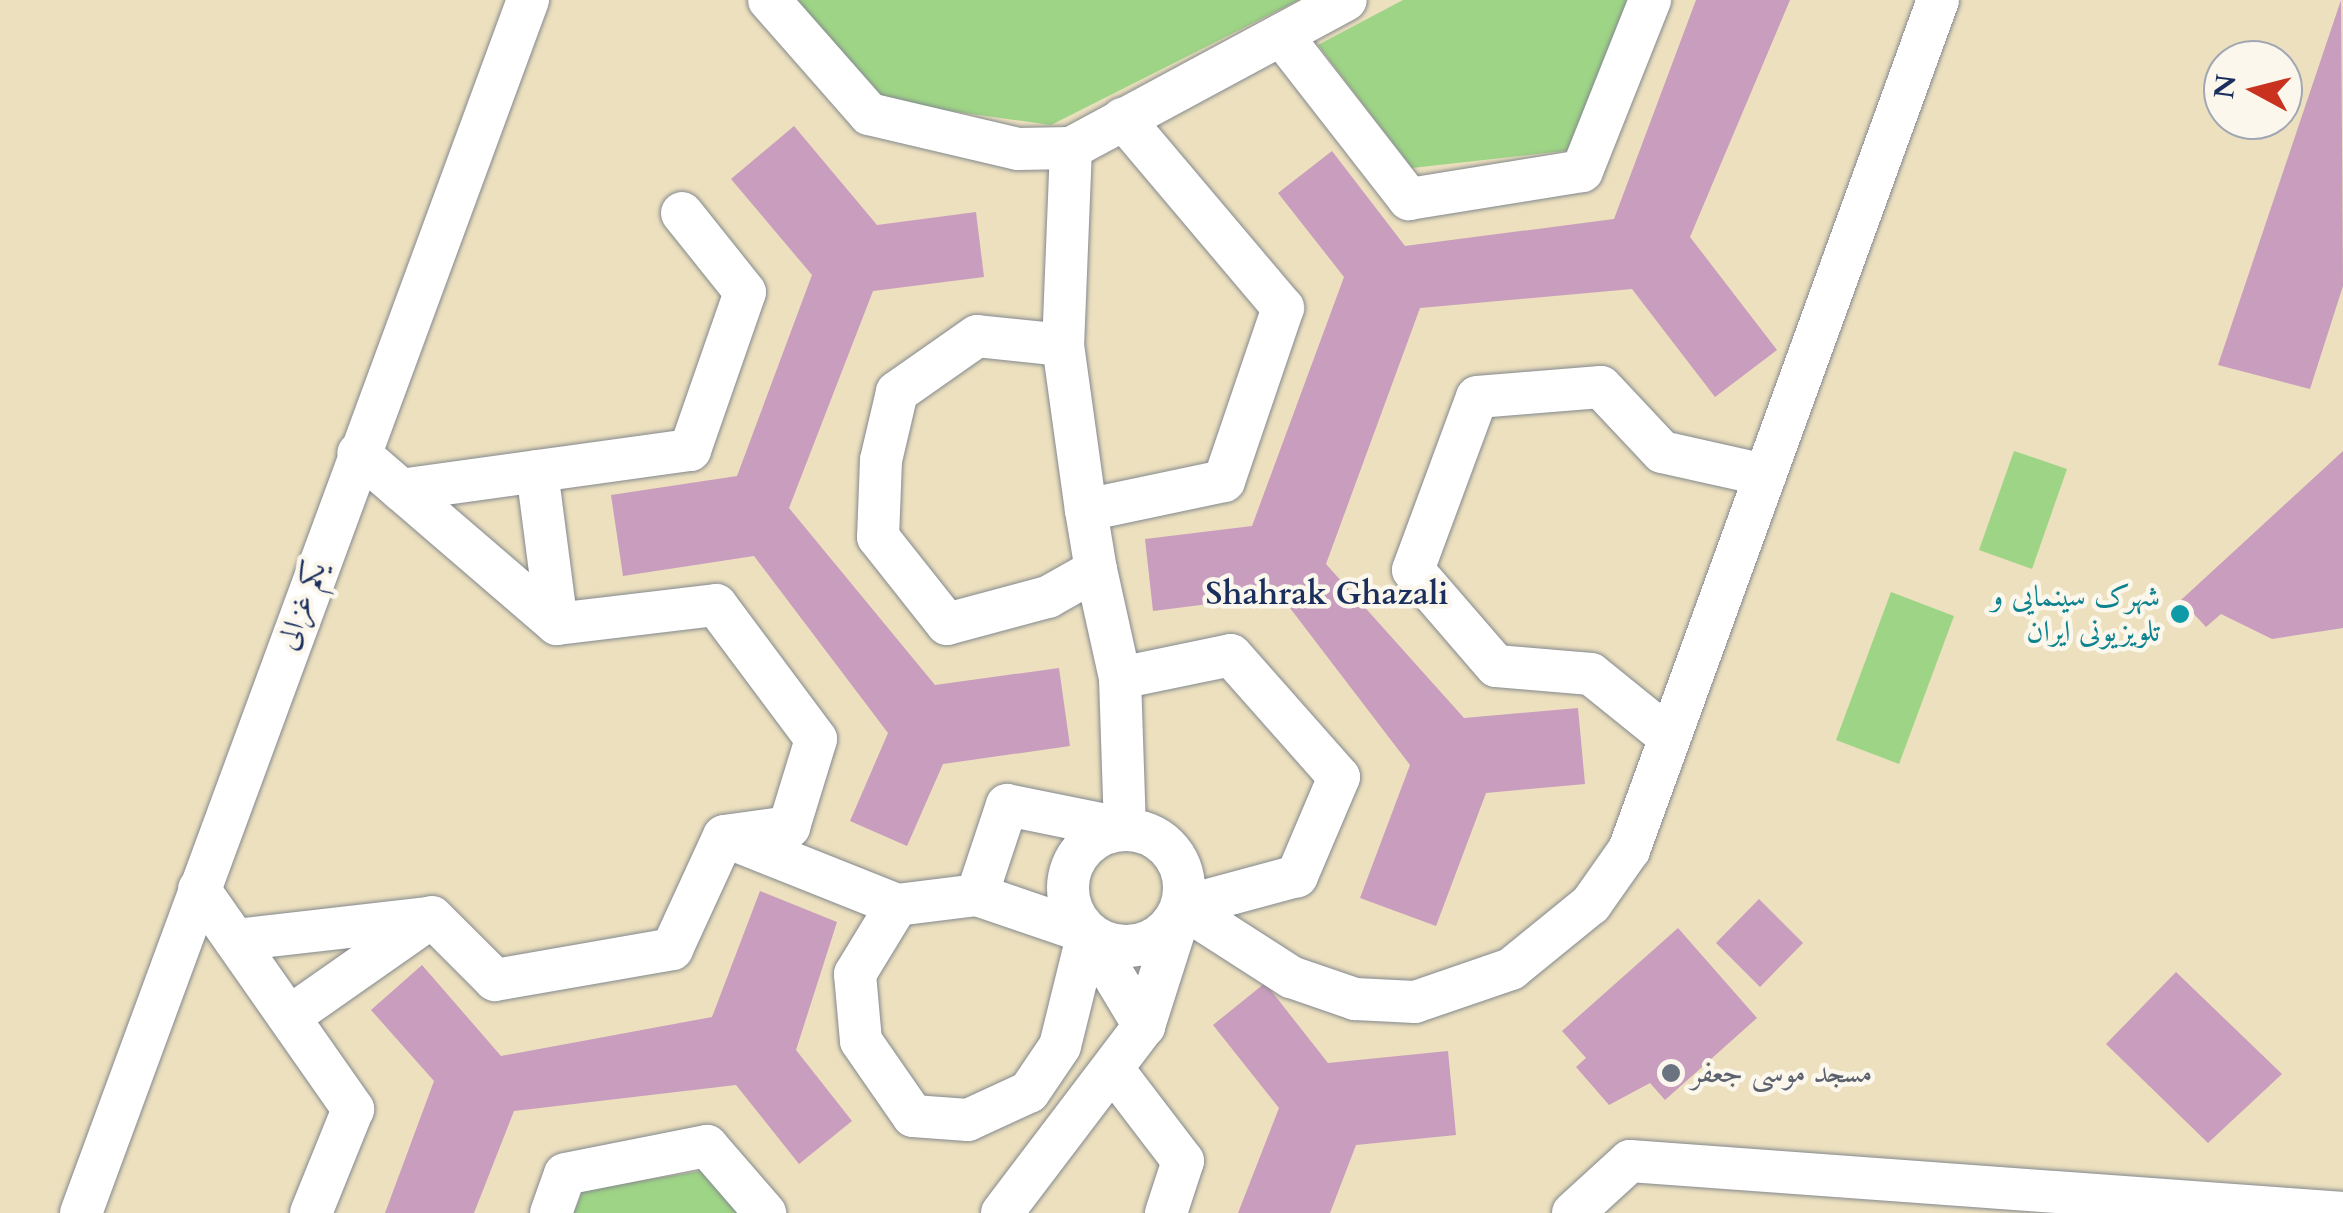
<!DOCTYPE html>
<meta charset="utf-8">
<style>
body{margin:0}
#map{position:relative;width:2343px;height:1213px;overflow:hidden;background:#ece0be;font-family:Cardo,Amiri,serif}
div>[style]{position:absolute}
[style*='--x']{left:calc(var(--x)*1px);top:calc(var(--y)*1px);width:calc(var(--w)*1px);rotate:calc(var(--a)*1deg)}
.green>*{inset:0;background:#9ed486}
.building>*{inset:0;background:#c99dbd}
.roads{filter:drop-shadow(0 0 2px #84888e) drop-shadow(0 0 2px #84888e)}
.minor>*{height:42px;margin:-21px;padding:0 21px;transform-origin:21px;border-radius:21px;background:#fff}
.minor>.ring{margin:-21px;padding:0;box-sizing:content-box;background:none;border:42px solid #fff;border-radius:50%}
.dots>*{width:28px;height:28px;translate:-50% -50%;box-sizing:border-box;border:5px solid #fbf7ec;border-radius:50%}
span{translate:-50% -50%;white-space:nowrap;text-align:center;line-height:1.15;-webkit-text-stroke:9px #fbf7ec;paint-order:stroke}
.culture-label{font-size:30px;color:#0d838f}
.right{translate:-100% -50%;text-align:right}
.street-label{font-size:30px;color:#1b2f5e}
.worship-label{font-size:30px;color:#5b616d}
.left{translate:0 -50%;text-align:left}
.neighbourhood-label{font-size:32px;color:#1b2f5e;font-weight:700}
.north{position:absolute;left:2203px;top:40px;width:100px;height:100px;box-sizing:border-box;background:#fbf7ec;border:2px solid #a1a7b3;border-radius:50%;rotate:277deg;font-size:28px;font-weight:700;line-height:40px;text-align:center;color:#1b2f5e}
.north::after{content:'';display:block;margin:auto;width:35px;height:45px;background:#c8321e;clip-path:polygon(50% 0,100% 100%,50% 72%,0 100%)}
</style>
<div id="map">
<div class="green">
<i style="clip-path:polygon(793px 0,1299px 0,1051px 125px,879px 101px)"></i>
<i style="clip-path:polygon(1403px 0,1636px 0,1572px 150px,1412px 168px,1318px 45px)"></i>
<i style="clip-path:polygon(2014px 451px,2067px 469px,2032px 569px,1979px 550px)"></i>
<i style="clip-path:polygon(1891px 592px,1954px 616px,1899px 764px,1836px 740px)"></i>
<i style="clip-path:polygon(708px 1170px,744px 1213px,574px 1213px,583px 1190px)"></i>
</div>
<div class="building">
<i style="clip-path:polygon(1696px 0,1790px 0,1690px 237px,1777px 350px,1715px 397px,1632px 289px,1420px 308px,1326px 564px,1464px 718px,1578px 708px,1585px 784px,1486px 793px,1436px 926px,1360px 898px,1410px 765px,1280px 595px,1153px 611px,1145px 539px,1252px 526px,1344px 277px,1278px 193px,1332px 151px,1405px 246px,1614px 219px)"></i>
<i style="clip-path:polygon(2341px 0,2343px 286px,2310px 389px,2218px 365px)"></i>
<i style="clip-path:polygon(794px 126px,877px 225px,976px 212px,984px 277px,873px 291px,789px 508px,935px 685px,1059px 668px,1070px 746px,943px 764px,907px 846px,850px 821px,888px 733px,754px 556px,623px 576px,611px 495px,737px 476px,812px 275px,731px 179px)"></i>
<i style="clip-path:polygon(2343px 451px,2343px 628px,2272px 639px,2221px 614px,2206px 627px,2181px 600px)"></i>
<i style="clip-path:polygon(760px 891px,837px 922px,796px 1050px,852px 1121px,799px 1164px,736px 1085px,514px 1111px,474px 1213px,385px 1213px,434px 1081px,371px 1010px,422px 965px,501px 1056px,712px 1017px)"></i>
<i style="clip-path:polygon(1759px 899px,1803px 943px,1760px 987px,1716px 943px)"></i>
<i style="clip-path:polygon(1678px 928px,1757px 1018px,1665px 1100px,1650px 1083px,1609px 1105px,1576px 1067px,1586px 1058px,1562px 1031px)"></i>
<i style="clip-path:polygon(2176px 972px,2282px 1074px,2208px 1143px,2106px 1044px)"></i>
<i style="clip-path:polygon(1265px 983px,1328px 1063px,1448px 1051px,1456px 1135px,1356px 1145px,1330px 1213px,1238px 1213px,1279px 1108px,1213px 1025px)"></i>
</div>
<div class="roads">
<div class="minor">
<i style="--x:769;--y:0;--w:152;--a:48.7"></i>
<i style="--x:869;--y:114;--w:153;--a:13.2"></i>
<i style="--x:1018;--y:149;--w:53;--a:-1.1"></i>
<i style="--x:1071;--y:148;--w:312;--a:-28.3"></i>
<i style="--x:1282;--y:36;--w:207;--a:52.1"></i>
<i style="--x:1409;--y:199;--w:175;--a:-9.2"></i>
<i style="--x:1582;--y:171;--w:184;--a:-68.3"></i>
<i style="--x:1071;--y:148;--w:197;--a:92.3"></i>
<i style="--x:1063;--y:345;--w:167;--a:82.1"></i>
<i style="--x:1086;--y:510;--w:141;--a:-11.9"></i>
<i style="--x:1224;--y:481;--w:183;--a:-71.2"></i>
<i style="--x:1283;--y:308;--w:248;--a:-130.2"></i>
<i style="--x:1063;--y:345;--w:86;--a:-174"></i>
<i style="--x:977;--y:336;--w:98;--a:145"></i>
<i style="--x:897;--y:392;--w:70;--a:103.2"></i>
<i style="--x:881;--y:460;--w:77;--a:92.2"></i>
<i style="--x:878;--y:537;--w:111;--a:51.6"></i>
<i style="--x:947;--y:624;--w:105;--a:-15"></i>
<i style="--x:1048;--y:597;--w:55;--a:-29.4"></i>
<i style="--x:1096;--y:570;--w:61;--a:-99.5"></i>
<i style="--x:537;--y:471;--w:154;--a:82.6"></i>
<i style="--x:401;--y:490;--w:292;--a:-7.9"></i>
<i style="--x:690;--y:450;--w:167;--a:-70.8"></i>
<i style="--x:745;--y:292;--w:101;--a:-128.6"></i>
<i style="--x:1120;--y:678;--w:113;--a:-11.7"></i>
<i style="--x:1231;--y:655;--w:163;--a:48.5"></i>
<i style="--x:1339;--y:777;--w:108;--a:113"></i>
<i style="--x:1297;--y:876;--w:119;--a:164.9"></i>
<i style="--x:1669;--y:737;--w:100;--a:-141.1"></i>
<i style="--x:1591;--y:674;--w:95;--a:-175.2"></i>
<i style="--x:1496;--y:666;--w:127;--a:-130.8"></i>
<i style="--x:1413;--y:570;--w:184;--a:-69.7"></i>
<i style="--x:1477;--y:397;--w:124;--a:-4.6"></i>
<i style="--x:1601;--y:387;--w:89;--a:46.8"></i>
<i style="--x:1662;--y:452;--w:106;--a:12.6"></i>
<i class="ring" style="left:1068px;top:830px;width:74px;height:74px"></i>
<i style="--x:729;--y:838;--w:181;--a:21.7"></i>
<i style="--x:897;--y:905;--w:81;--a:121.3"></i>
<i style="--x:855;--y:974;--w:67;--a:84.9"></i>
<i style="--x:861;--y:1041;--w:91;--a:55.3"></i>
<i style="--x:913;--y:1116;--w:55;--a:4.2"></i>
<i style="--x:968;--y:1120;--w:67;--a:-24.7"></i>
<i style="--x:1029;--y:1092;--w:55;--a:-56"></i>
<i style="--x:1060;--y:1046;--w:116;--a:-76.1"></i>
<i style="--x:1088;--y:933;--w:117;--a:-161.1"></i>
<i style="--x:977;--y:895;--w:81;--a:172.9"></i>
<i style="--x:199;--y:889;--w:269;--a:55"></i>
<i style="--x:353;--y:1109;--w:112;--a:112"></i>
<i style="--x:977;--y:895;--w:95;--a:-71.6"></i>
<i style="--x:1007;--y:805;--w:120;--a:11.5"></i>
<i style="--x:1125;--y:829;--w:151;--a:-91.9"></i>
<i style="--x:1120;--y:678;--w:111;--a:-102.5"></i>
<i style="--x:1182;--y:907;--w:130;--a:32.7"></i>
<i style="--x:1291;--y:977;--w:68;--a:19"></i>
<i style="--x:1355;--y:999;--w:60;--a:2.9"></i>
<i style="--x:1415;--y:1002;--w:102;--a:-19"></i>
<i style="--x:1511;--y:969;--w:103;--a:-39.1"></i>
<i style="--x:1591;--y:904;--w:66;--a:-54.9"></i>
<i style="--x:1629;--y:850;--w:904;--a:-70.02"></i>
<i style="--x:1088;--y:933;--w:109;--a:58.9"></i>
<i style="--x:235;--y:940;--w:193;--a:-6.5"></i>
<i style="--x:289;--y:1017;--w:174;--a:-35"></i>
<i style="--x:432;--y:917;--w:89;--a:45"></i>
<i style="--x:495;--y:980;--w:180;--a:-9.9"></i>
<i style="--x:672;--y:949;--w:124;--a:-65.3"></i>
<i style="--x:724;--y:836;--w:66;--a:-7.9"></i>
<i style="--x:789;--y:827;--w:92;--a:-72.9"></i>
<i style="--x:816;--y:739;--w:167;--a:-126.7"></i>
<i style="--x:716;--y:605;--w:160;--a:173.2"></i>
<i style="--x:557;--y:624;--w:262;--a:-139.3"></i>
<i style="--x:1115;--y:1072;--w:112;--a:52.6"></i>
<i style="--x:1183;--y:1161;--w:55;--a:108.1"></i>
<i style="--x:81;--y:1213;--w:1293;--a:-69.77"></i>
<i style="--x:551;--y:1213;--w:41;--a:-70.3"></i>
<i style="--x:565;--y:1174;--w:145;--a:-11.2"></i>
<i style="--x:707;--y:1146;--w:89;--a:49.1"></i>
<i style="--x:1002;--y:1213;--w:235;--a:-52.8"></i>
<i style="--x:1144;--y:1026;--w:119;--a:-72.3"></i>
<i style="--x:1573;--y:1213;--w:77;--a:-42.4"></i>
<i style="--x:1630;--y:1161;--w:715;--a:4.17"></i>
</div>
</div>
<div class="dots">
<i style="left:2180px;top:614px;background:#0f9aa8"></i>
<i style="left:1671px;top:1073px;background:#6b7280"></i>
</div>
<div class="culture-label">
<span class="right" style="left:2160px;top:614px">شهرک سینمایی و<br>تلویزیونی ایران</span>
</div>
<div class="street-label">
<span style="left:302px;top:606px;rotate:-70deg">یکم غزالی</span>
</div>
<div class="worship-label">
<span class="left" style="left:1691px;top:1073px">مسجد موسی جعفر</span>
</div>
<div class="neighbourhood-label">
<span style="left:1327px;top:594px">Shahrak Ghazali</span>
</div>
<div class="north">N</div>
</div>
